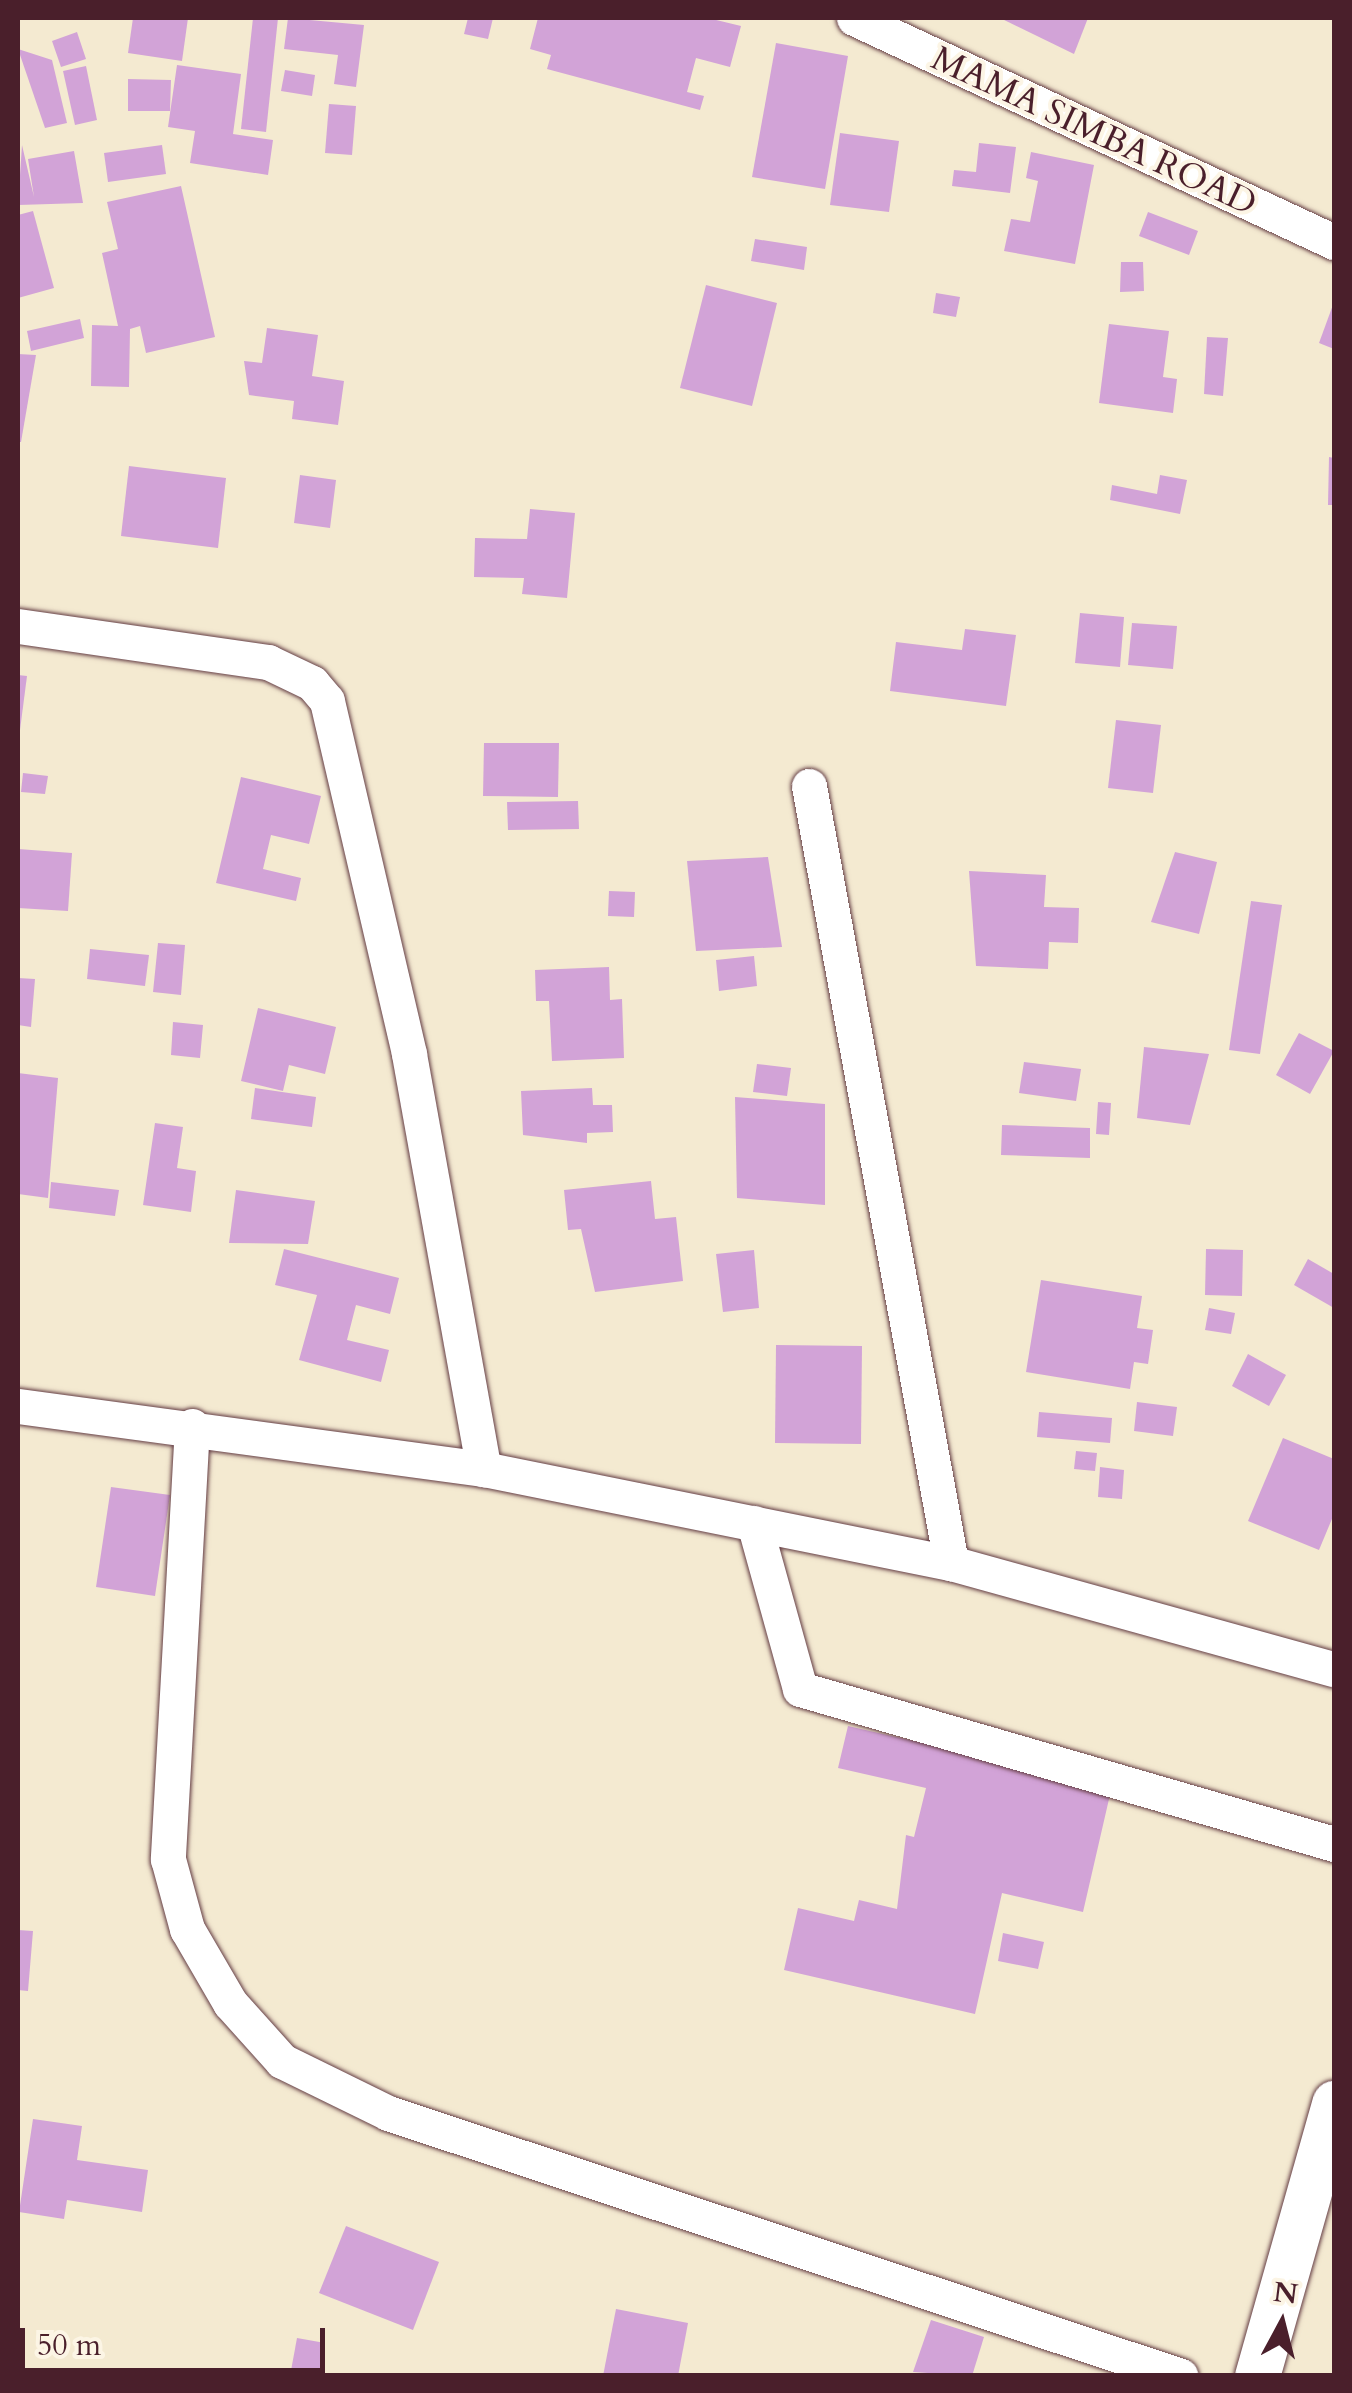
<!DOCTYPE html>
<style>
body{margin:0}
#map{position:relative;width:1352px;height:2393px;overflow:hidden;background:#f4ead1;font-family:Cardo,serif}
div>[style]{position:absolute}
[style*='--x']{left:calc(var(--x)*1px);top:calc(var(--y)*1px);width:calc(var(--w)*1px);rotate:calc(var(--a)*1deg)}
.building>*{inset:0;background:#d2a3d7}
.roads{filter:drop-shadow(0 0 2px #643d44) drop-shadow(0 0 2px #643d44)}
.minor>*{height:35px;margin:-17.5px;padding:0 17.5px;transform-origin:17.5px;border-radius:17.5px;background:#fff}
.tertiary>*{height:45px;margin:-22.5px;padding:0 22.5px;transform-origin:22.5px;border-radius:22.5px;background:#fff}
span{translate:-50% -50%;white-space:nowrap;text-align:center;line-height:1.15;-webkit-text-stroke:8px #fcf5e5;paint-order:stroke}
.street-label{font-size:35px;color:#4a1f2b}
.frame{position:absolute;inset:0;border:20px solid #4a1f2b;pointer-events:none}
.north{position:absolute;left:1232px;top:2273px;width:100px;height:100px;-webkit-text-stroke:8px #fcf5e5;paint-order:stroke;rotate:7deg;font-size:28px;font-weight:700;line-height:40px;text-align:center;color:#4a1f2b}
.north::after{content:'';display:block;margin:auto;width:35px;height:45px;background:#4a1f2b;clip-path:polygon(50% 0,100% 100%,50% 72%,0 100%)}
.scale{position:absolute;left:20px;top:2328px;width:305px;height:45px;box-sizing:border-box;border:5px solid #4a1f2b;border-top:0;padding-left:12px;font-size:30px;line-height:35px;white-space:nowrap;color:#4a1f2b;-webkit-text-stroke:8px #fcf5e5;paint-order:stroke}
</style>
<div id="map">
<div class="building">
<i style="clip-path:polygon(133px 18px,188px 18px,182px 61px,128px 53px)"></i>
<i style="clip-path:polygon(253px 18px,278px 18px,266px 132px,241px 129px)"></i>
<i style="clip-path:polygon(288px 18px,364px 25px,356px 87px,334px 84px,338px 55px,284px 49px)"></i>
<i style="clip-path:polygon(468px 18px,493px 18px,488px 39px,464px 34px)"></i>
<i style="clip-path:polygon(538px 18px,708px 18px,741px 26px,730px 67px,696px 58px,687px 92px,704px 96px,700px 110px,547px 69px,551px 55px,530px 49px)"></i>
<i style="clip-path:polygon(1000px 18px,1088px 18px,1074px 54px)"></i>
<i style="clip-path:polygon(77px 32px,86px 59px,61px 67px,52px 41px)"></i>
<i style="clip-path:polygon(776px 43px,848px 56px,825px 189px,752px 177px)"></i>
<i style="clip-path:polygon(18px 49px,52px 60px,67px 123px,45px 128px)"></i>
<i style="clip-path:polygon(177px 65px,241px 74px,233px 134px,273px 140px,268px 175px,190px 163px,195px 131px,168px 127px)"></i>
<i style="clip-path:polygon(86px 66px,97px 120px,75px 125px,63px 71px)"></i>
<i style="clip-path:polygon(285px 70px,315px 75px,312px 96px,281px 91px)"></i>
<i style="clip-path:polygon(128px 79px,171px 80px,170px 111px,128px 111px)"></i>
<i style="clip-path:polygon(329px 104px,356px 106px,352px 155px,325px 153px)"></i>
<i style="clip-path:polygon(840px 133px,899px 141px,889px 212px,830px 205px)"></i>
<i style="clip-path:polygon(979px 143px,1016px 147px,1010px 193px,952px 186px,954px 170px,976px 172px)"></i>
<i style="clip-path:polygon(22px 145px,34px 197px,28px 159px,74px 151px,83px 203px,18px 205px)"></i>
<i style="clip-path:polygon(162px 145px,166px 174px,108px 182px,104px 153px)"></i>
<i style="clip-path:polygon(1031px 152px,1094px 165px,1075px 264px,1004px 251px,1011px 219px,1030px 222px,1038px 181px,1026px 178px)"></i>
<i style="clip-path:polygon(181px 186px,215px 337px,146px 353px,140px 326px,130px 329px,129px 387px,91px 386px,92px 325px,118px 326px,102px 253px,118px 249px,107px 202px)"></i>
<i style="clip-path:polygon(33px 211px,54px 288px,18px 298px,18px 215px)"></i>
<i style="clip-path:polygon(1148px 212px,1198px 231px,1189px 255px,1139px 236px)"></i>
<i style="clip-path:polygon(755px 239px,807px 247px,804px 270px,751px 261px)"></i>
<i style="clip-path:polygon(1121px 262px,1143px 262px,1144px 291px,1120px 292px)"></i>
<i style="clip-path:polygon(706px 285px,777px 303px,752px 406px,680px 388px)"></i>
<i style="clip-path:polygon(936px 293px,960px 297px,956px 317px,933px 313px)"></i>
<i style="clip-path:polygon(1334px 302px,1334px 349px,1319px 343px)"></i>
<i style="clip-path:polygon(80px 319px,84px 338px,31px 351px,27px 331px)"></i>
<i style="clip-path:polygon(1109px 324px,1169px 331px,1163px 377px,1177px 379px,1173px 413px,1099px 403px)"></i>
<i style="clip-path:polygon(267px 328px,318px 335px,312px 376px,344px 381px,338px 425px,292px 419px,294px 401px,249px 395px,244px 361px,262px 363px)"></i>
<i style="clip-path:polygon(1207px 337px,1228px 338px,1223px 396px,1204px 394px)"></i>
<i style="clip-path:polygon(18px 354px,36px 355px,21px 442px,18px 442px)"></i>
<i style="clip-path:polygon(1329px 457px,1334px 458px,1334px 505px,1328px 505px)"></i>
<i style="clip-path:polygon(129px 466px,226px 478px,218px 548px,121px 536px)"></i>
<i style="clip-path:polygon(300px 475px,336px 480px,330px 528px,294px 523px)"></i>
<i style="clip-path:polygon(1160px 475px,1187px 480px,1180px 514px,1110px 500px,1112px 485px,1157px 494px)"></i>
<i style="clip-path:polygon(530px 509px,575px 513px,567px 598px,522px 594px,524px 578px,474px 577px,475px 538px,527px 539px)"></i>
<i style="clip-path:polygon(1080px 613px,1124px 617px,1120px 667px,1075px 663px)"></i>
<i style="clip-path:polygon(1132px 623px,1177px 626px,1173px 669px,1128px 665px)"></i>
<i style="clip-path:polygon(965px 629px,1016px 635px,1006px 706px,890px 691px,896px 642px,962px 650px)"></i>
<i style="clip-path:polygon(18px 675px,27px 676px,20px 730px,18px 730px)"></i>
<i style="clip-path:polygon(1116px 720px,1161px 725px,1153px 793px,1108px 788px)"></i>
<i style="clip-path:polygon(484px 743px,559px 743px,558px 797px,483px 796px)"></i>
<i style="clip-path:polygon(23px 773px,48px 776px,45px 794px,21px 792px)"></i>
<i style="clip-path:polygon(241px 777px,321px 796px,309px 844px,271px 835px,263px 869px,301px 878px,296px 901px,216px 883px)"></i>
<i style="clip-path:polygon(578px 801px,579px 829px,508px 830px,507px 802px)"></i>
<i style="clip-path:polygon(18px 849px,72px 853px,68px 911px,18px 908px)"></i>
<i style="clip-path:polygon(1175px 852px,1217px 862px,1199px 934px,1151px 922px)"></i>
<i style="clip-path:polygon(768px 857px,782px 947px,696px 951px,687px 861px)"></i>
<i style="clip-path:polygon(969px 871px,1046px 875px,1044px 907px,1079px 908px,1078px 943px,1049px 942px,1048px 969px,976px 966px)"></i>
<i style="clip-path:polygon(609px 891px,635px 892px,634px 917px,608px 916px)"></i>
<i style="clip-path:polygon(1251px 901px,1282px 905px,1260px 1054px,1229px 1050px)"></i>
<i style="clip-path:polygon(158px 943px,185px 945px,181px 995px,153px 992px)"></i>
<i style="clip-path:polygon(90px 949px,149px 955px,145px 986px,87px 979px)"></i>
<i style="clip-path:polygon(754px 956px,757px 986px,719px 991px,716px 960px)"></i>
<i style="clip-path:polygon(609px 967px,610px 1000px,622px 999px,624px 1058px,552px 1061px,549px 1001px,536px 1001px,535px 970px)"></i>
<i style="clip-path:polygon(18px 978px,35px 979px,31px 1027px,18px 1025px)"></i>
<i style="clip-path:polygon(258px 1008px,336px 1027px,325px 1074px,289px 1065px,283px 1091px,241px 1081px)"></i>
<i style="clip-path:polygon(173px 1022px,203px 1025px,200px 1058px,171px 1055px)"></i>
<i style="clip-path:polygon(1299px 1033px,1334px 1051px,1310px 1094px,1276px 1075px)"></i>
<i style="clip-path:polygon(1144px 1047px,1209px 1054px,1190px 1125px,1137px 1118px)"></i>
<i style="clip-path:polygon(1024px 1062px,1081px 1069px,1076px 1101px,1019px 1093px)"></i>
<i style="clip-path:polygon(757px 1064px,791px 1068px,787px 1096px,753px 1092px)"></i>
<i style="clip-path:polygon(18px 1073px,58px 1078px,48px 1198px,18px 1194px)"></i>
<i style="clip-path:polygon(255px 1088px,316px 1097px,312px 1127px,251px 1119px)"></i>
<i style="clip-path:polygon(592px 1088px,593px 1105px,612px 1105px,613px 1132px,587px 1133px,587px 1143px,523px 1135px,521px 1091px)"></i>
<i style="clip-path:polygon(735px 1097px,825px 1104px,825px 1205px,737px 1198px)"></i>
<i style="clip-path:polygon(1098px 1102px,1111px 1103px,1109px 1135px,1096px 1134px)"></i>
<i style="clip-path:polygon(155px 1123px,183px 1127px,177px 1168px,196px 1171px,191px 1212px,143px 1205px)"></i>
<i style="clip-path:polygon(1002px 1125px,1090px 1128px,1090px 1158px,1001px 1155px)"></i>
<i style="clip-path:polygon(651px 1181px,655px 1219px,676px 1217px,683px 1281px,595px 1292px,581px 1229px,568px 1230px,564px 1190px)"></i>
<i style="clip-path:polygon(51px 1182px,119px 1190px,115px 1216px,49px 1208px)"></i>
<i style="clip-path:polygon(236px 1190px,315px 1201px,308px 1244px,229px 1243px)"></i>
<i style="clip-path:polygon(284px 1249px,399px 1278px,390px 1314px,356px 1305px,347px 1340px,389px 1350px,381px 1382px,299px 1360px,317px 1295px,275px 1285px)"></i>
<i style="clip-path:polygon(1206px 1249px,1243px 1250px,1242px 1296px,1205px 1295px)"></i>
<i style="clip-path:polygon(754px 1250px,759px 1308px,723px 1312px,716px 1254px)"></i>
<i style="clip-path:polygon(1308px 1259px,1334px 1274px,1334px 1308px,1294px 1285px)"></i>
<i style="clip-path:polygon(1041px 1280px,1142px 1296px,1137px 1328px,1153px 1330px,1148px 1364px,1134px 1362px,1130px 1389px,1026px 1372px)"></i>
<i style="clip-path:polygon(1209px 1308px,1235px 1313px,1231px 1334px,1205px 1330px)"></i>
<i style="clip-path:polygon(776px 1345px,862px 1346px,861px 1444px,775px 1443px)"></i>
<i style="clip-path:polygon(1248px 1354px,1286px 1375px,1269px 1406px,1232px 1386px)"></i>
<i style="clip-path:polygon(1137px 1402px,1177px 1407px,1173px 1436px,1134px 1431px)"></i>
<i style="clip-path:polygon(1039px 1412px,1112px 1418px,1110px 1443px,1037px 1437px)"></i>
<i style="clip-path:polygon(1283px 1438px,1334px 1459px,1334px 1514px,1319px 1550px,1248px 1521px)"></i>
<i style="clip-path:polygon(1076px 1451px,1097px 1453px,1095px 1471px,1074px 1469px)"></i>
<i style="clip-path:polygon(1100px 1467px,1124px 1470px,1122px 1499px,1098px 1497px)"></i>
<i style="clip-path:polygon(111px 1487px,170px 1495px,155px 1596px,96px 1587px)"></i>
<i style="clip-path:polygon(848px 1726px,1112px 1786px,1083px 1912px,1002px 1893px,975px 2014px,784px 1970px,798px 1908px,854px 1921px,859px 1900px,897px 1909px,906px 1835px,914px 1837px,926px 1788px,838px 1768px)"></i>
<i style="clip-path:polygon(18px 1930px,33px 1931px,28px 1991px,18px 1990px)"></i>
<i style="clip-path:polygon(1003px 1933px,1044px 1942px,1038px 1969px,998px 1961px)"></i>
<i style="clip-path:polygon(33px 2119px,82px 2126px,77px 2160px,148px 2170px,142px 2212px,67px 2200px,64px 2219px,19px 2212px)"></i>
<i style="clip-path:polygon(346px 2226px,439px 2262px,413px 2330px,319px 2293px)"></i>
<i style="clip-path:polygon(616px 2309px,688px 2323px,678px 2376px,603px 2376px)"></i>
<i style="clip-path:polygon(931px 2320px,984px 2337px,972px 2376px,913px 2372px)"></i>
<i style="clip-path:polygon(297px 2338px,325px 2343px,319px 2376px,290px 2376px)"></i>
</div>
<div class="roads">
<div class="minor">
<i style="--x:854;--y:18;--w:530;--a:25.02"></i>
<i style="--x:18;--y:626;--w:253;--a:8.2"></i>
<i style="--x:268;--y:662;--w:49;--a:25.5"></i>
<i style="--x:312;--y:683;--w:23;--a:50"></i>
<i style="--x:327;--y:701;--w:362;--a:76.9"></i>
<i style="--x:409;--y:1054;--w:422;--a:79.8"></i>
<i style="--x:809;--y:786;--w:790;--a:79.64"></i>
<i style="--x:18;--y:1406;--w:470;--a:7.7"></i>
<i style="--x:484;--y:1469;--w:476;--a:11.4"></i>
<i style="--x:951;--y:1563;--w:397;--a:15.5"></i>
<i style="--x:192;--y:1426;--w:434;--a:93.2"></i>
<i style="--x:168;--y:1859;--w:73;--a:74.8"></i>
<i style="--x:187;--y:1929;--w:86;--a:59.8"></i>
<i style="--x:230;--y:2003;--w:78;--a:48.1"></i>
<i style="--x:282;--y:2061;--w:118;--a:26.1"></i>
<i style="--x:388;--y:2113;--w:835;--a:18.35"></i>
<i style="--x:754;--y:1523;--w:172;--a:74.5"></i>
<i style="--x:800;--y:1689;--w:556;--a:16.19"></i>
</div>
<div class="tertiary">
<i style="--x:1257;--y:2376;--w:284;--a:-74.2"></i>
</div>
</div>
<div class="street-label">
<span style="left:1094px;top:131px;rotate:25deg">MAMA SIMBA ROAD</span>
</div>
<div class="frame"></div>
<div class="north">N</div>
<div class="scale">50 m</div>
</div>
